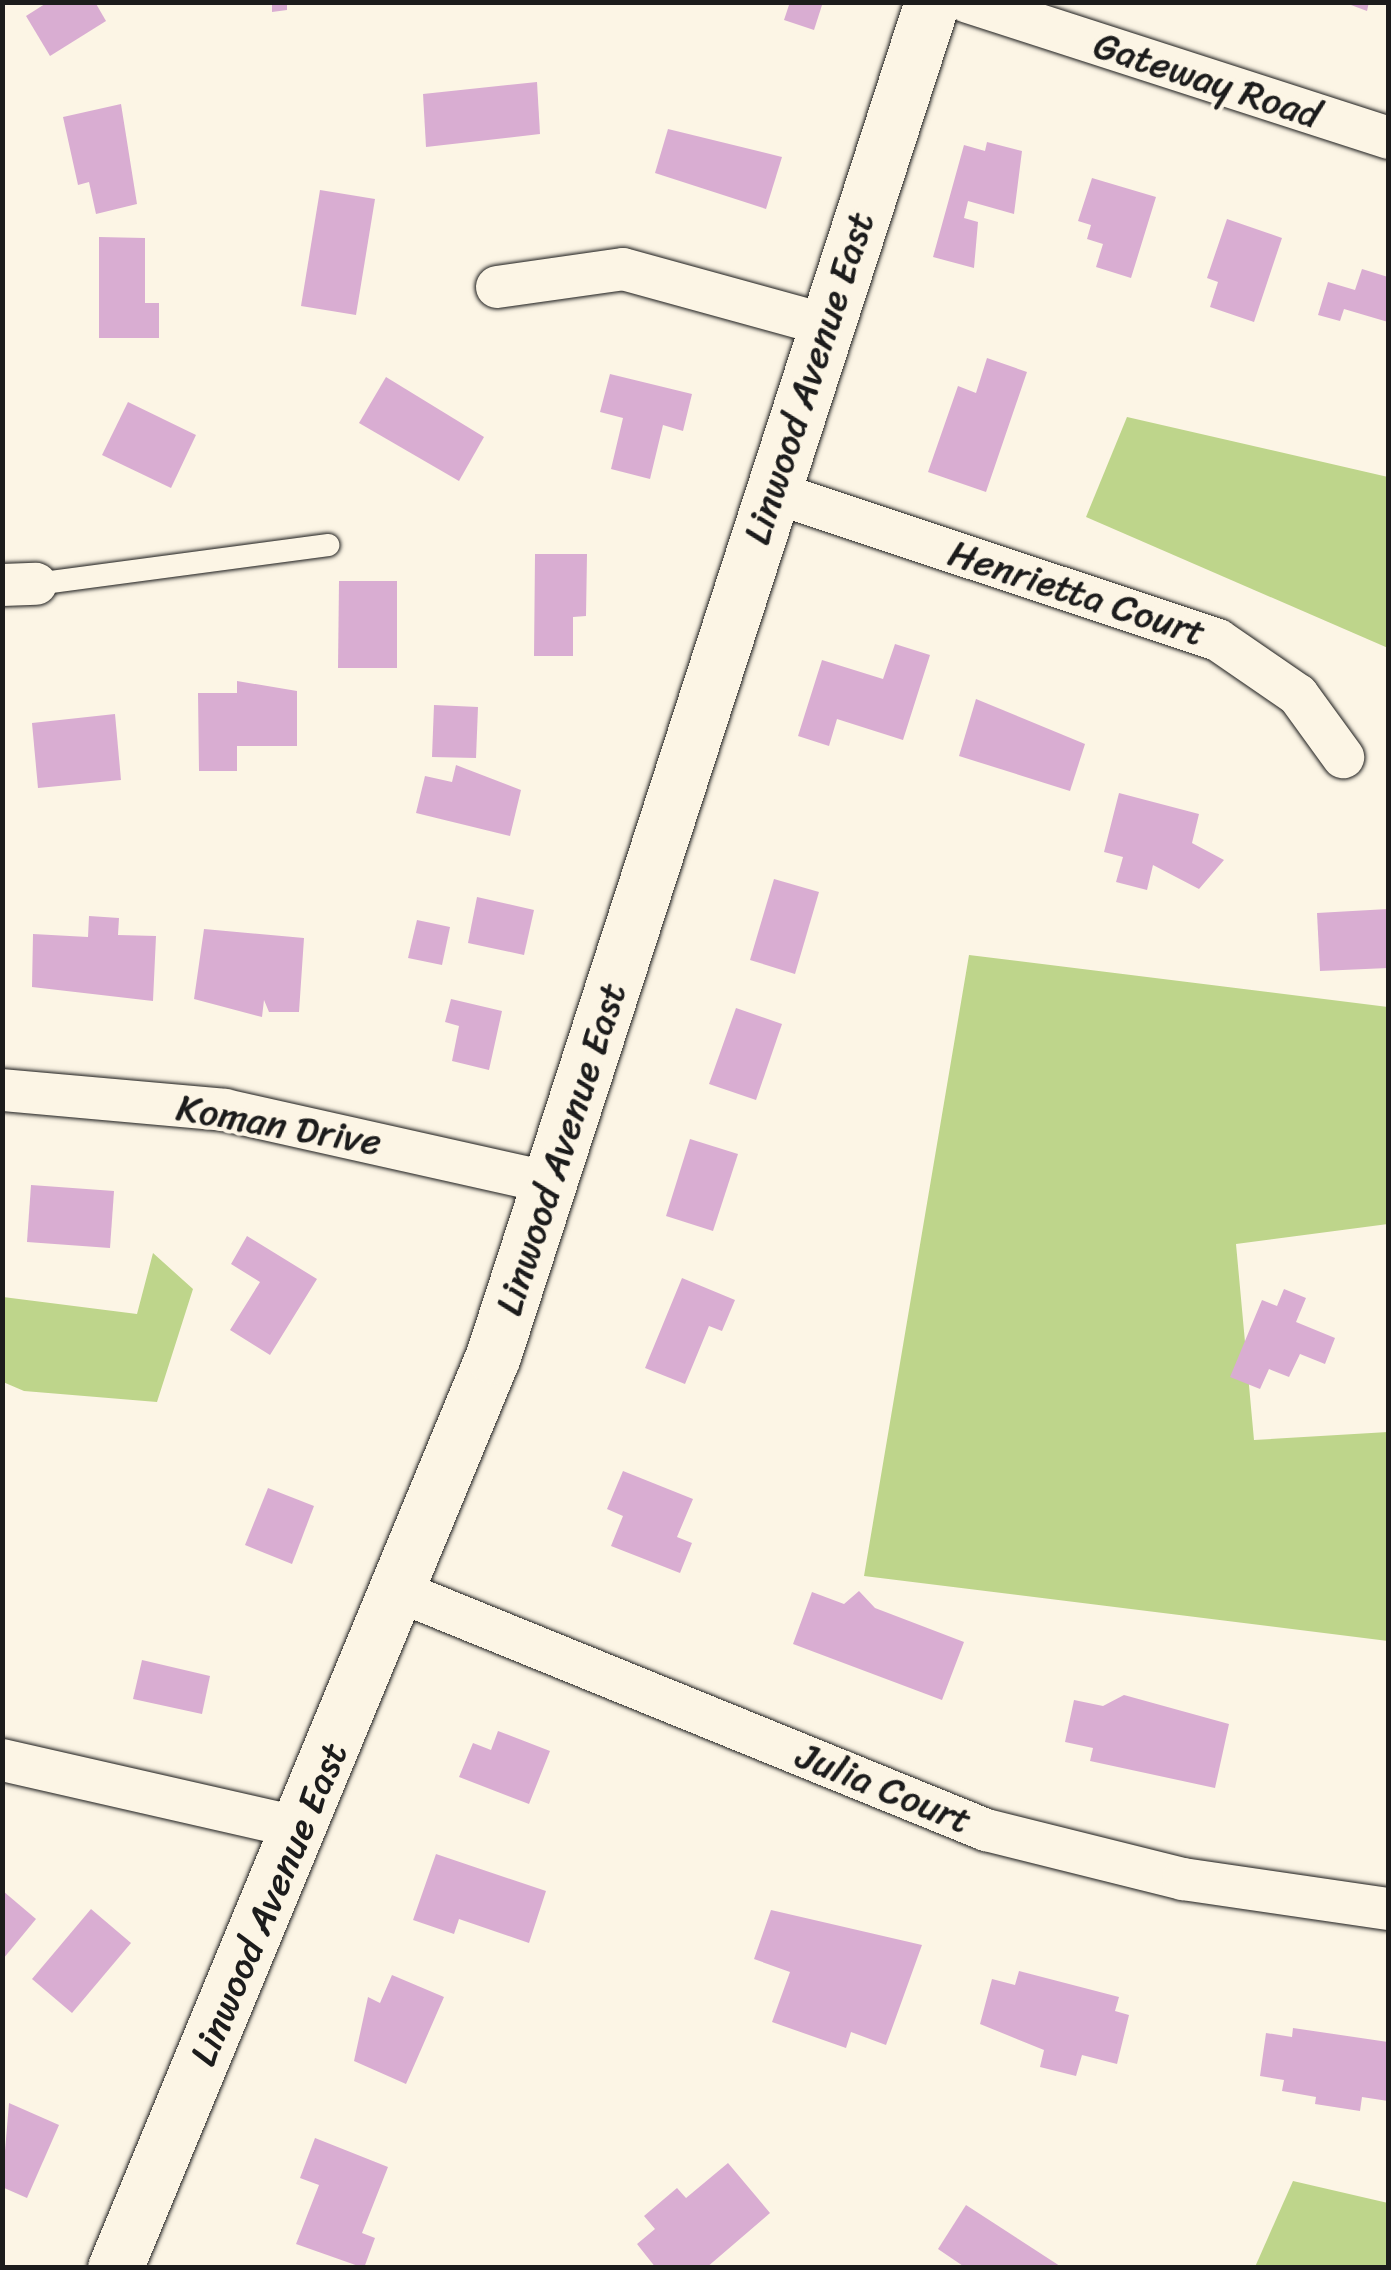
<!DOCTYPE html>
<style>
body{margin:0}
#map{position:relative;width:1391px;height:2270px;overflow:hidden;background:#fcf5e5;font-family:Sriracha,sans-serif}
div>[style]{position:absolute}
[style*='--x']{left:calc(var(--x)*1px);top:calc(var(--y)*1px);width:calc(var(--w)*1px);rotate:calc(var(--a)*1deg)}
.green>*{inset:0;background:#bed58b}
.building>*{inset:0;background:#d9add2}
.roads{filter:drop-shadow(0 0 2px #1c1c1c) drop-shadow(0 0 2px #1c1c1c)}
.service>*{height:22px;margin:-11px;padding:0 11px;transform-origin:11px;border-radius:11px;background:#fcf5e5}
.minor>*{height:42px;margin:-21px;padding:0 21px;transform-origin:21px;border-radius:21px;background:#fcf5e5}
.secondary>*{height:55px;margin:-27.5px;padding:0 27.5px;transform-origin:27.5px;border-radius:27.5px;background:#fcf5e5}
span{translate:-50% -50%;white-space:nowrap;text-align:center;line-height:1.15;-webkit-text-stroke:8px #fcf5e5;paint-order:stroke}
.street-label{font-size:38px;color:#1c1c1c}
.frame{position:absolute;inset:0;border:5px solid #1c1c1c;pointer-events:none}
</style>
<div id="map">
<div class="green">
<i style="clip-path:polygon(1127px 417px,1388px 477px,1388px 648px,1086px 517px)"></i>
<i style="clip-path:polygon(969px 955px,1388px 1007px,1388px 1224px,1236px 1244px,1254px 1440px,1388px 1432px,1388px 1641px,864px 1576px)"></i>
<i style="clip-path:polygon(153px 1253px,193px 1289px,157px 1402px,24px 1391px,3px 1382px,3px 1297px,137px 1314px)"></i>
<i style="clip-path:polygon(1293px 2181px,1388px 2203px,1388px 2267px,1255px 2267px)"></i>
</div>
<div class="building">
<i style="clip-path:polygon(48px 2px,95px 2px,106px 21px,50px 56px,26px 16px)"></i>
<i style="clip-path:polygon(272px 2px,287px 2px,287px 10px,272px 12px)"></i>
<i style="clip-path:polygon(790px 2px,823px 2px,814px 30px,784px 20px)"></i>
<i style="clip-path:polygon(1343px 2px,1369px 2px,1367px 11px)"></i>
<i style="clip-path:polygon(537px 82px,540px 134px,426px 147px,423px 94px)"></i>
<i style="clip-path:polygon(121px 104px,137px 204px,96px 214px,89px 182px,78px 185px,63px 117px)"></i>
<i style="clip-path:polygon(668px 129px,782px 157px,766px 209px,655px 173px)"></i>
<i style="clip-path:polygon(987px 142px,1022px 151px,1014px 214px,968px 201px,964px 218px,978px 222px,974px 268px,933px 257px,964px 145px,985px 151px)"></i>
<i style="clip-path:polygon(1092px 178px,1156px 197px,1131px 278px,1096px 267px,1103px 244px,1087px 239px,1091px 225px,1078px 221px)"></i>
<i style="clip-path:polygon(320px 190px,375px 199px,356px 315px,301px 306px)"></i>
<i style="clip-path:polygon(1227px 219px,1282px 238px,1254px 322px,1210px 307px,1218px 282px,1207px 278px)"></i>
<i style="clip-path:polygon(99px 237px,145px 238px,145px 303px,159px 303px,159px 338px,99px 338px)"></i>
<i style="clip-path:polygon(1362px 269px,1388px 277px,1388px 322px,1344px 309px,1340px 321px,1318px 315px,1328px 282px,1355px 290px)"></i>
<i style="clip-path:polygon(987px 358px,1027px 372px,986px 492px,928px 472px,958px 386px,976px 393px)"></i>
<i style="clip-path:polygon(610px 374px,692px 394px,683px 431px,663px 425px,650px 479px,611px 469px,623px 418px,600px 412px)"></i>
<i style="clip-path:polygon(386px 377px,484px 437px,459px 481px,359px 423px)"></i>
<i style="clip-path:polygon(128px 402px,196px 435px,171px 488px,102px 455px)"></i>
<i style="clip-path:polygon(535px 554px,587px 554px,586px 616px,573px 617px,573px 656px,534px 656px)"></i>
<i style="clip-path:polygon(339px 581px,397px 581px,397px 668px,338px 668px)"></i>
<i style="clip-path:polygon(895px 644px,930px 655px,903px 740px,837px 719px,829px 746px,798px 736px,822px 660px,883px 679px)"></i>
<i style="clip-path:polygon(237px 681px,297px 691px,297px 746px,237px 746px,237px 771px,199px 771px,198px 693px,237px 693px)"></i>
<i style="clip-path:polygon(976px 699px,1085px 744px,1070px 791px,959px 756px)"></i>
<i style="clip-path:polygon(434px 705px,478px 707px,476px 758px,432px 757px)"></i>
<i style="clip-path:polygon(115px 714px,121px 780px,38px 788px,32px 723px)"></i>
<i style="clip-path:polygon(456px 765px,521px 790px,510px 836px,416px 813px,425px 776px,452px 782px)"></i>
<i style="clip-path:polygon(1119px 793px,1199px 814px,1192px 843px,1224px 860px,1199px 889px,1153px 865px,1147px 890px,1116px 882px,1123px 857px,1104px 852px)"></i>
<i style="clip-path:polygon(774px 879px,819px 892px,795px 974px,750px 960px)"></i>
<i style="clip-path:polygon(477px 897px,534px 910px,524px 955px,468px 943px)"></i>
<i style="clip-path:polygon(1388px 909px,1388px 968px,1320px 971px,1317px 913px)"></i>
<i style="clip-path:polygon(89px 916px,119px 918px,118px 935px,156px 936px,153px 1001px,32px 987px,33px 934px,88px 937px)"></i>
<i style="clip-path:polygon(417px 920px,450px 927px,442px 965px,408px 958px)"></i>
<i style="clip-path:polygon(204px 929px,304px 938px,299px 1012px,269px 1012px,264px 1000px,262px 1017px,194px 999px)"></i>
<i style="clip-path:polygon(451px 999px,502px 1011px,489px 1070px,452px 1061px,459px 1026px,445px 1022px)"></i>
<i style="clip-path:polygon(736px 1008px,782px 1024px,756px 1100px,709px 1084px)"></i>
<i style="clip-path:polygon(690px 1139px,738px 1154px,713px 1231px,666px 1216px)"></i>
<i style="clip-path:polygon(31px 1185px,114px 1191px,110px 1248px,27px 1242px)"></i>
<i style="clip-path:polygon(247px 1236px,317px 1279px,270px 1355px,230px 1330px,260px 1282px,231px 1264px)"></i>
<i style="clip-path:polygon(682px 1278px,735px 1300px,722px 1331px,709px 1326px,685px 1384px,645px 1368px)"></i>
<i style="clip-path:polygon(1284px 1289px,1306px 1298px,1296px 1322px,1335px 1338px,1325px 1364px,1300px 1354px,1289px 1377px,1269px 1369px,1260px 1389px,1230px 1377px,1262px 1300px,1277px 1306px)"></i>
<i style="clip-path:polygon(623px 1471px,693px 1499px,677px 1537px,692px 1543px,680px 1573px,611px 1546px,623px 1516px,607px 1509px)"></i>
<i style="clip-path:polygon(268px 1488px,314px 1506px,292px 1564px,245px 1545px)"></i>
<i style="clip-path:polygon(859px 1591px,875px 1608px,964px 1642px,942px 1700px,793px 1644px,812px 1592px,844px 1604px)"></i>
<i style="clip-path:polygon(142px 1660px,210px 1676px,202px 1714px,133px 1699px)"></i>
<i style="clip-path:polygon(1124px 1695px,1229px 1724px,1215px 1788px,1090px 1761px,1093px 1748px,1065px 1742px,1074px 1700px,1103px 1706px)"></i>
<i style="clip-path:polygon(498px 1731px,550px 1751px,529px 1804px,459px 1777px,473px 1743px,491px 1750px)"></i>
<i style="clip-path:polygon(436px 1854px,546px 1891px,529px 1943px,459px 1919px,454px 1934px,413px 1920px)"></i>
<i style="clip-path:polygon(3px 1891px,36px 1919px,3px 1959px)"></i>
<i style="clip-path:polygon(91px 1909px,131px 1943px,72px 2013px,32px 1979px)"></i>
<i style="clip-path:polygon(771px 1910px,922px 1945px,886px 2045px,851px 2032px,846px 2048px,772px 2022px,790px 1972px,754px 1959px)"></i>
<i style="clip-path:polygon(1019px 1971px,1119px 1997px,1115px 2011px,1129px 2015px,1117px 2064px,1082px 2055px,1076px 2076px,1040px 2067px,1044px 2050px,980px 2024px,992px 1979px,1015px 1985px)"></i>
<i style="clip-path:polygon(392px 1975px,444px 1997px,406px 2084px,354px 2061px,368px 1997px,380px 2003px)"></i>
<i style="clip-path:polygon(1293px 2028px,1388px 2042px,1388px 2101px,1362px 2097px,1360px 2111px,1315px 2104px,1316px 2097px,1282px 2091px,1284px 2080px,1260px 2076px,1266px 2033px,1292px 2037px)"></i>
<i style="clip-path:polygon(9px 2103px,59px 2125px,27px 2198px,2px 2187px)"></i>
<i style="clip-path:polygon(315px 2138px,388px 2167px,362px 2233px,375px 2238px,364px 2268px,296px 2244px,319px 2185px,300px 2178px)"></i>
<i style="clip-path:polygon(728px 2163px,770px 2213px,706px 2268px,656px 2268px,637px 2244px,655px 2229px,644px 2216px,677px 2188px,686px 2198px)"></i>
<i style="clip-path:polygon(966px 2205px,1063px 2268px,966px 2268px,938px 2249px)"></i>
</div>
<div class="roads">
<div class="service">
<i style="--x:36;--y:584;--w:295;--a:-7.6"></i>
</div>
<div class="minor">
<i style="--x:968;--y:2;--w:441;--a:17.9"></i>
<i style="--x:497;--y:287;--w:127;--a:-8.1"></i>
<i style="--x:623;--y:269;--w:211;--a:15.4"></i>
<i style="--x:770;--y:491;--w:472;--a:18.4"></i>
<i style="--x:1218;--y:640;--w:97;--a:34.5"></i>
<i style="--x:1298;--y:695;--w:77;--a:54"></i>
<i style="--x:2;--y:585;--w:34;--a:-2"></i>
<i style="--x:2;--y:1090;--w:224;--a:5.1"></i>
<i style="--x:225;--y:1110;--w:335;--a:12.6"></i>
<i style="--x:401;--y:1592;--w:632;--a:22.14"></i>
<i style="--x:986;--y:1830;--w:203;--a:14"></i>
<i style="--x:1183;--y:1879;--w:207;--a:8.3"></i>
<i style="--x:2;--y:1760;--w:307;--a:12.8"></i>
</div>
<div class="secondary">
<i style="--x:115;--y:2268;--w:987;--a:-67.49"></i>
<i style="--x:493;--y:1356;--w:1423;--a:-72.04"></i>
</div>
</div>
<div class="street-label">
<span style="left:1207px;top:80px;rotate:18deg">Gateway Road</span>
<span style="left:809px;top:378px;rotate:-72deg">Linwood Avenue East</span>
<span style="left:1077px;top:593px;rotate:18deg">Henrietta Court</span>
<span style="left:279px;top:1125px;rotate:10deg">Koman Drive</span>
<span style="left:561px;top:1149px;rotate:-72deg">Linwood Avenue East</span>
<span style="left:884px;top:1788px;rotate:22deg">Julia Court</span>
<span style="left:269px;top:1904px;rotate:-67deg">Linwood Avenue East</span>
</div>
<div class="frame"></div>
</div>
